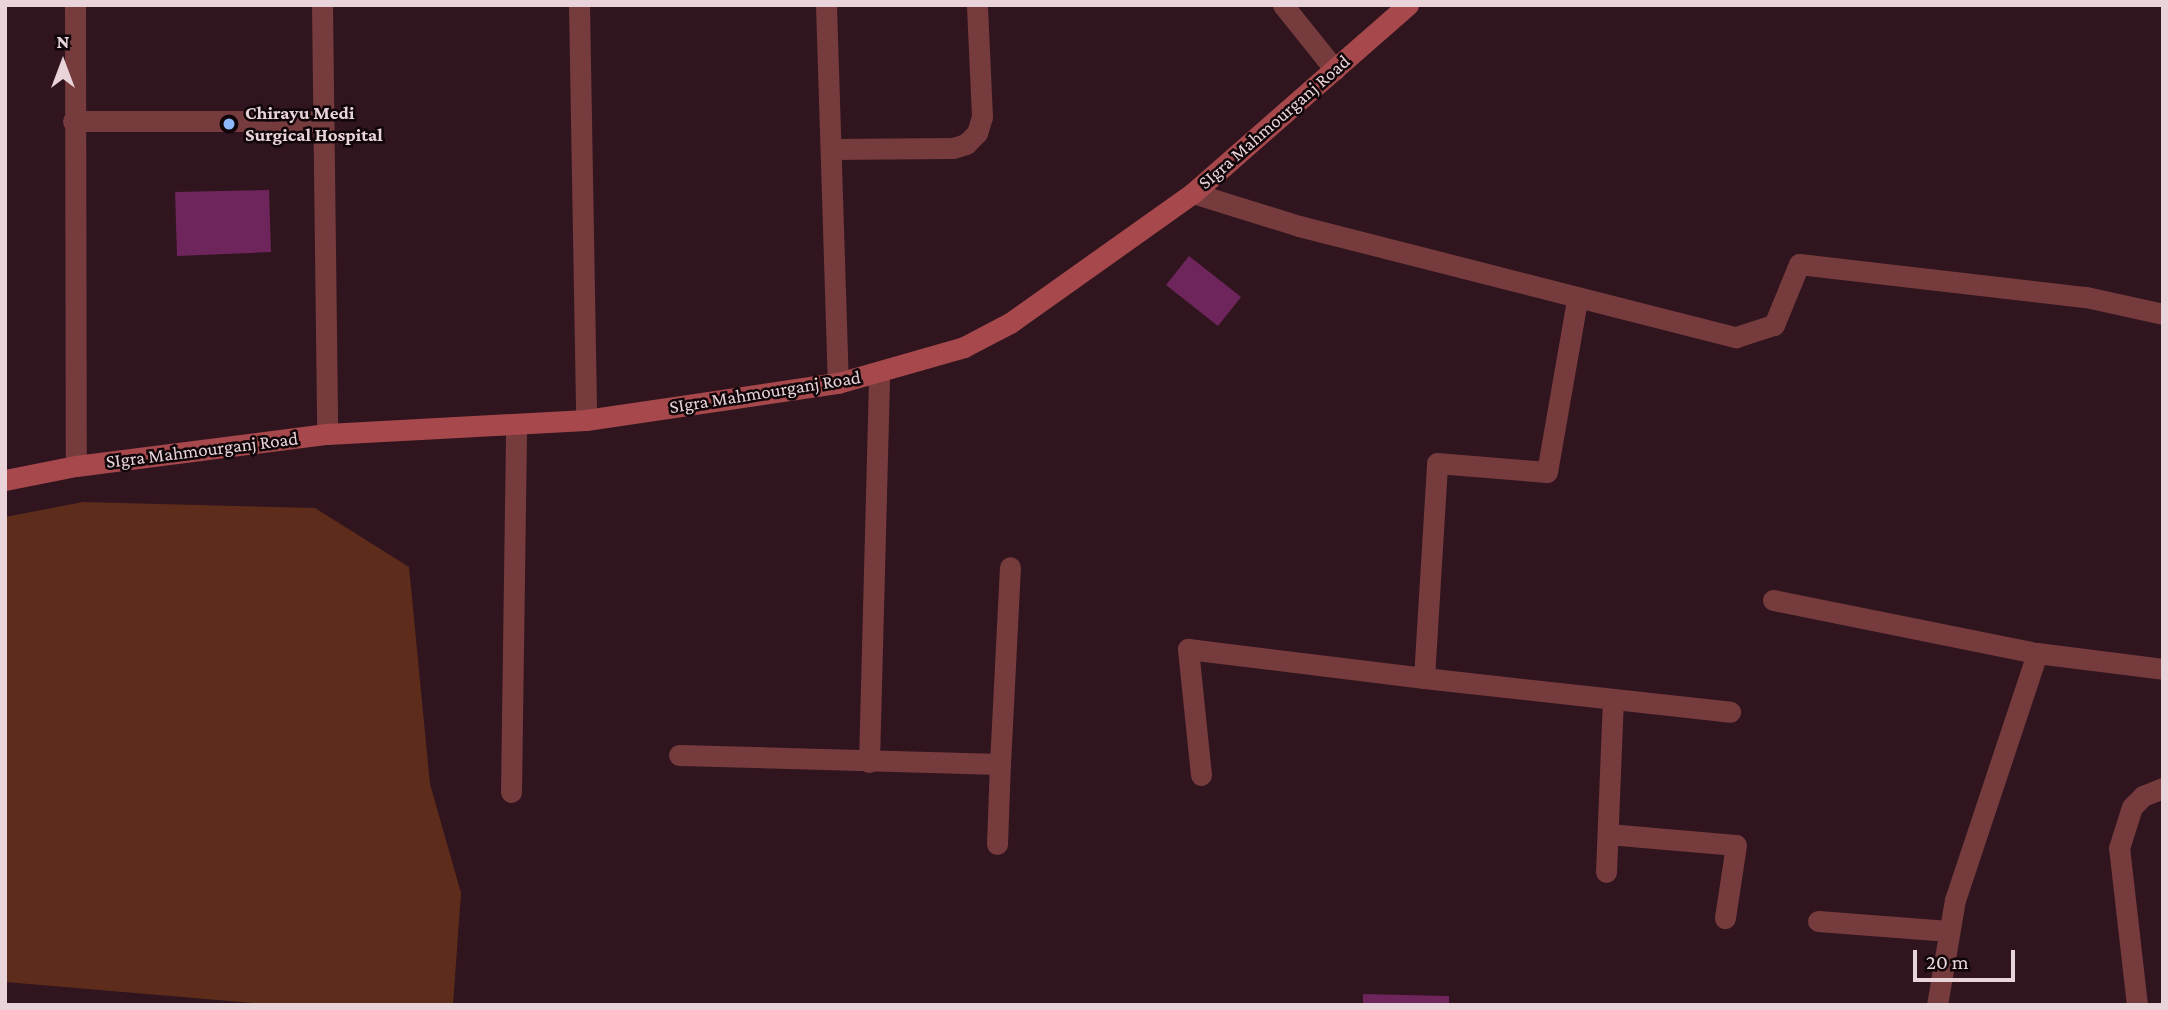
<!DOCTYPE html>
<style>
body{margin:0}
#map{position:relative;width:2168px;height:1010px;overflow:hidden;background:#30151e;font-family:"Crimson Pro",serif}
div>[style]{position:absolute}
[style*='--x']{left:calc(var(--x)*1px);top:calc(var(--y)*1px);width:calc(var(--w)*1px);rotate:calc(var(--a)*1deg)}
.green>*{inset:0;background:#5d2c1b}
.building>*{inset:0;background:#6e255b}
.street>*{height:21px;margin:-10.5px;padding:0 10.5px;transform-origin:10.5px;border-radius:10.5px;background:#763b3d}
.secondary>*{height:21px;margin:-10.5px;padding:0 10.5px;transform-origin:10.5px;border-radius:10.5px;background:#a6484c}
.dots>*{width:19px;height:19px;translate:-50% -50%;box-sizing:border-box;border:4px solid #100508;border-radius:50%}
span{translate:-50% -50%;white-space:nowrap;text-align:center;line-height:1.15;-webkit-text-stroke:5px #100508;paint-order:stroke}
.poi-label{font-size:19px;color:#e8d4d9;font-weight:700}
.left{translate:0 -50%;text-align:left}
.street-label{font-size:19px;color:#e8d4d9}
.frame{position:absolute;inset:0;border:7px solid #e8d4d9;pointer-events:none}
.north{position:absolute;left:28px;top:28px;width:70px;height:70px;-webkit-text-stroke:5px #100508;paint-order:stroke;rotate:0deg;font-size:19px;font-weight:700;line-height:28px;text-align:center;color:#e8d4d9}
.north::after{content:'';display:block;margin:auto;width:24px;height:32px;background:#e8d4d9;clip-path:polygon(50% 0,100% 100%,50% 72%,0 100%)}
.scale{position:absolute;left:1913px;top:950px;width:102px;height:32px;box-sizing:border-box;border:4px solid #e8d4d9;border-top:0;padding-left:9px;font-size:21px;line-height:24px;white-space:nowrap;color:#e8d4d9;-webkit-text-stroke:5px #100508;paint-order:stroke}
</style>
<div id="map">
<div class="green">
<i style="clip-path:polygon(83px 502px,315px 508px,409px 567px,430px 784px,461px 893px,453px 1005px,278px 1005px,5px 982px,5px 517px)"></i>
</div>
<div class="building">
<i style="clip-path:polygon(269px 190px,271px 252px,177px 256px,175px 192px)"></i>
<i style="clip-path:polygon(1189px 256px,1241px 297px,1218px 326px,1166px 285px)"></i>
<i style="clip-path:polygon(1363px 994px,1449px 996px,1449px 1005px,1363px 1005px)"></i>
</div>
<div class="street">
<i style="--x:75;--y:5;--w:461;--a:89.9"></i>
<i style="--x:322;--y:5;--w:429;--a:89.3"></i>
<i style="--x:579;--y:5;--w:415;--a:89"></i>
<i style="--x:826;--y:5;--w:378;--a:88.2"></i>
<i style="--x:1283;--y:5;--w:83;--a:51.3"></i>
<i style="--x:73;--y:121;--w:250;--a:0"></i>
<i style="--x:831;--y:149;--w:122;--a:-0.5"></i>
<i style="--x:953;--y:148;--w:14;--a:-17"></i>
<i style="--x:966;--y:144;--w:16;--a:-45"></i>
<i style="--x:977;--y:133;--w:17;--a:-73"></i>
<i style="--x:982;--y:117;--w:112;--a:-92.6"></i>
<i style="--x:1193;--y:193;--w:111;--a:17.3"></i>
<i style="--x:1299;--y:226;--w:451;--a:14.3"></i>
<i style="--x:1736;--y:337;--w:40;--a:-18"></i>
<i style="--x:1774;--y:325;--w:66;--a:-67.7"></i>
<i style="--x:1799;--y:264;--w:289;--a:6.6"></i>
<i style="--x:2086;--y:297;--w:79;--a:12.4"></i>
<i style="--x:1773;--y:600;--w:269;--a:11.4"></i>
<i style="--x:2037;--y:653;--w:127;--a:7.2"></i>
<i style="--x:1424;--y:678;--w:308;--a:6.3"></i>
<i style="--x:679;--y:755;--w:321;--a:1.6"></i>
<i style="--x:1000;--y:764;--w:197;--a:-87.1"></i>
<i style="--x:869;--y:762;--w:389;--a:-88.5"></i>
<i style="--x:1201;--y:775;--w:127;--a:-95.9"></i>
<i style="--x:1188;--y:649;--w:238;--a:7"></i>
<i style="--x:1424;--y:678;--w:215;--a:-86.5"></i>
<i style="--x:1437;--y:463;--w:110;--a:4.7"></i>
<i style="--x:1547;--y:472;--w:175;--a:-80.1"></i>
<i style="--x:511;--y:792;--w:367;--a:-89.2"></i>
<i style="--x:1608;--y:834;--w:128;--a:4.9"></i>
<i style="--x:1736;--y:845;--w:74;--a:98.6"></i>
<i style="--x:997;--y:844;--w:80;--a:-87.9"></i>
<i style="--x:1606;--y:872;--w:172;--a:-87.7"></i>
<i style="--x:1818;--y:921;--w:131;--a:4.4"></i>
<i style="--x:1937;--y:1005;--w:107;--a:-80.3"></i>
<i style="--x:1955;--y:900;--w:260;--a:-71.6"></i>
<i style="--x:2137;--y:1005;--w:158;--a:-96.5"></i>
<i style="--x:2119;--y:848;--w:43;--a:-72.4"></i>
<i style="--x:2132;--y:807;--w:16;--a:-45"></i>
<i style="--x:2143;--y:796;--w:22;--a:-22"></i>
</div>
<div class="secondary">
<i style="--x:5;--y:480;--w:72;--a:-11.2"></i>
<i style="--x:76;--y:466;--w:253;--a:-7.3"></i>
<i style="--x:327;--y:434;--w:259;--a:-3.1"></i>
<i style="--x:586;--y:420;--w:255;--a:-8.4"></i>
<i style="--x:838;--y:383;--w:131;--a:-15.9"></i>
<i style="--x:964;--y:347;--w:52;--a:-27.6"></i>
<i style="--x:1010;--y:323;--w:224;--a:-35.4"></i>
<i style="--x:1193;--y:193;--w:286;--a:-41.2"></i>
</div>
<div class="dots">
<i style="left:229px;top:124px;background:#8db9fc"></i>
</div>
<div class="poi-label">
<span class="left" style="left:245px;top:124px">Chirayu Medi<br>Surgical Hospital</span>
</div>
<div class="street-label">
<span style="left:1274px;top:122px;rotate:-41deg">SIgra Mahmourganj Road</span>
<span style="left:765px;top:392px;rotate:-9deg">SIgra Mahmourganj Road</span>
<span style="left:202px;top:450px;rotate:-7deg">SIgra Mahmourganj Road</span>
</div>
<div class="frame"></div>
<div class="north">N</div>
<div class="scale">20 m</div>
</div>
